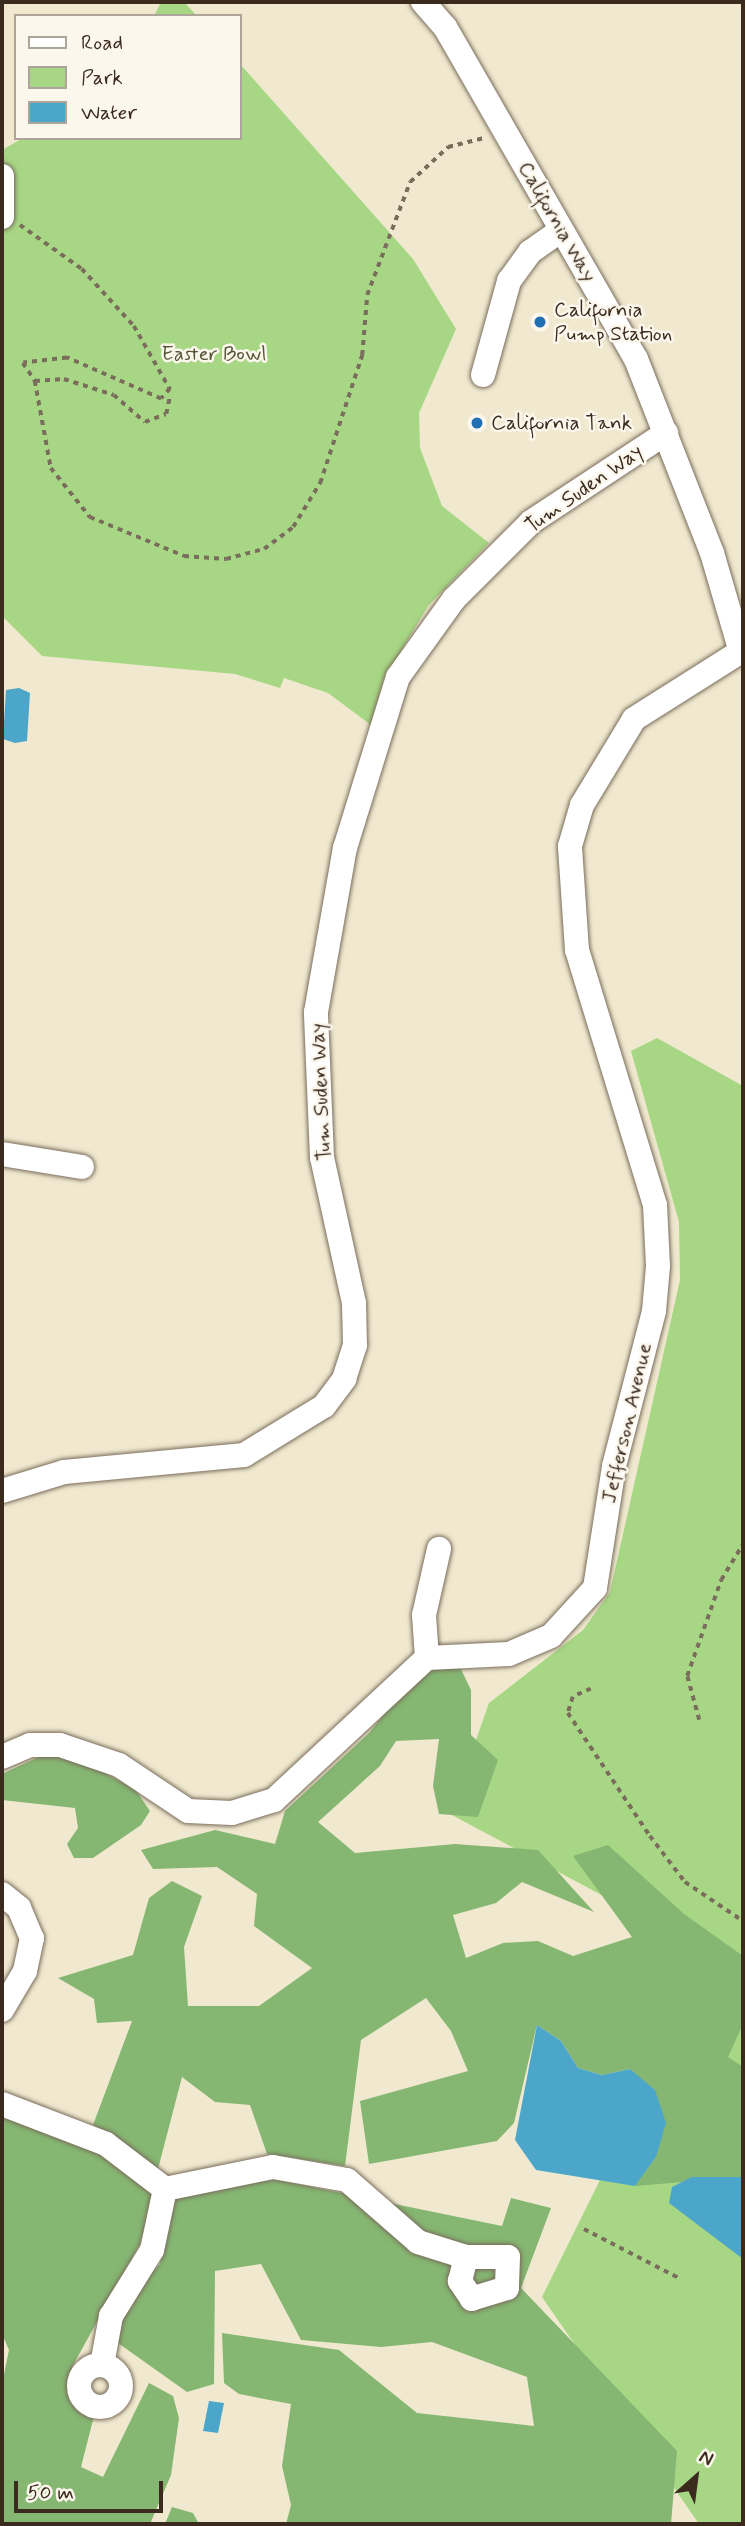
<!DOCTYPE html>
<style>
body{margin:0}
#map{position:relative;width:745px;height:2526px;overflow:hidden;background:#f0e9cf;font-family:Mynerve,sans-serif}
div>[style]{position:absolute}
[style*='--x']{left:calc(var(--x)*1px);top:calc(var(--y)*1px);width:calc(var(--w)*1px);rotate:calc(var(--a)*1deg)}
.green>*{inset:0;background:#a7d684}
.forest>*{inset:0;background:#85b772}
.water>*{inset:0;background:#4ca6ca}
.path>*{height:3.5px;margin-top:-1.75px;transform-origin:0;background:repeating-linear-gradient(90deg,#7a6d5c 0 5px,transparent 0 10px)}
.roads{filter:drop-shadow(0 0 2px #7a6d5c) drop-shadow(0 0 2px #7a6d5c)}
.minor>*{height:24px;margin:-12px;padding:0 12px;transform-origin:12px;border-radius:12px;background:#fff}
.minor>.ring{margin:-12px;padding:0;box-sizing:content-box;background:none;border:24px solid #fff;border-radius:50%}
.dots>*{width:19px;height:19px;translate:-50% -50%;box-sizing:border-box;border:4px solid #fbf7ec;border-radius:50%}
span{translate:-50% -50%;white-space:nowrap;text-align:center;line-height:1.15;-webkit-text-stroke:5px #fbf7ec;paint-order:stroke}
.street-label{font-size:21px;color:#3b2a1e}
.poi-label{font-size:21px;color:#3b2a1e}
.left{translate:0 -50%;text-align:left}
.park-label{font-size:21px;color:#565538}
.frame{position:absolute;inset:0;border:4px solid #3b2a1e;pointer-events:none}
.legend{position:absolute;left:14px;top:14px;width:228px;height:126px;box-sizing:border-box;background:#fbf7ec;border:2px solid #aea59a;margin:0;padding:9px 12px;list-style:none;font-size:21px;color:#3b2a1e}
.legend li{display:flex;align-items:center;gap:14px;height:35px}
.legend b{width:35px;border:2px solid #aea59a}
.north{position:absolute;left:661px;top:2442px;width:70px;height:70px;-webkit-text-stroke:5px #fbf7ec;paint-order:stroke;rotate:28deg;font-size:19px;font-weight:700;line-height:28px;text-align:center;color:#3b2a1e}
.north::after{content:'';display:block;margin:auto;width:24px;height:32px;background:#3b2a1e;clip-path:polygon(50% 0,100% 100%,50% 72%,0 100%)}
.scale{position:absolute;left:14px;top:2481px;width:149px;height:32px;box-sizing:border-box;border:4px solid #3b2a1e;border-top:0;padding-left:9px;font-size:21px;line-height:24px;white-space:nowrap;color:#3b2a1e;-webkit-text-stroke:5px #fbf7ec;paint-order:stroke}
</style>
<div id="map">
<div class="green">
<i style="clip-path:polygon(161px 2px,184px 2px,197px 16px,154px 16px)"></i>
<i style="clip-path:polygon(240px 64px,413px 259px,456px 329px,419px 413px,420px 448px,442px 506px,489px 543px,428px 606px,395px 661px,371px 725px,328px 693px,284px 678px,280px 688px,235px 674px,42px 656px,2px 616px,2px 150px,23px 138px,240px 138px)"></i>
<i style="clip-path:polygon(657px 1038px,743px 1086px,743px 2524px,699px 2524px,542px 2297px,712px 1954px,450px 1814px,489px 1703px,583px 1630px,610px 1592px,680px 1280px,679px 1222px,631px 1051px)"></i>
</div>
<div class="forest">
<i style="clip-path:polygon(456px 1659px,471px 1690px,471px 1735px,498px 1760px,478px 1817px,439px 1814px,433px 1786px,439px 1739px,396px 1741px,380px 1766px,318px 1822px,355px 1853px,455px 1844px,538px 1850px,594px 1912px,522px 1882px,496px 1903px,453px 1915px,466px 1958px,503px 1943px,538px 1941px,573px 1956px,632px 1937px,573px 1856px,608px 1845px,684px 1914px,743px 1956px,743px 2024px,728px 2057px,743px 2067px,743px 2177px,635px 2186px,656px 2157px,630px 2069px,602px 2075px,578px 2068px,561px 2041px,537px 2025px,514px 2123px,497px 2141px,369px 2164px,360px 2101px,468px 2071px,451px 2031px,426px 1998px,361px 2040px,345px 2166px,267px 2154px,250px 2105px,215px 2102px,182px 2077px,158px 2169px,93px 2125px,132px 2021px,97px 2023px,94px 1999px,58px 1978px,133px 1955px,149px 1898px,172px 1881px,202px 1896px,184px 1947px,188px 2006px,259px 2006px,312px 1968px,254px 1926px,257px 1894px,217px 1867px,153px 1869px,141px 1850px,215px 1830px,275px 1844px,285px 1811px,369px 1733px,415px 1676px)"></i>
<i style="clip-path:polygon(45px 1754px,72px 1756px,135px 1789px,150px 1811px,141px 1825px,93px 1858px,74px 1858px,67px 1844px,78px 1828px,75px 1808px,2px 1800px,2px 1774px)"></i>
<i style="clip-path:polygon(2px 2113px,104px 2152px,154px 2191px,140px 2244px,72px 2367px,94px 2416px,81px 2467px,103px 2477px,149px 2383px,173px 2396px,179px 2418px,171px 2475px,150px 2524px,2px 2524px,2px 2384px,9px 2350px,2px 2334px)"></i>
<i style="clip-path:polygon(268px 2178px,502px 2226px,511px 2198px,551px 2208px,521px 2288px,677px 2451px,671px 2524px,286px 2524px,291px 2505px,282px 2466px,291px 2404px,239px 2394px,224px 2383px,222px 2333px,339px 2350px,417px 2413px,534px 2426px,527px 2377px,432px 2342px,381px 2347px,301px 2340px,261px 2264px,215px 2271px,214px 2384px,187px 2392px,118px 2343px,126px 2298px,160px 2264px,171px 2199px)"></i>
<i style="clip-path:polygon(172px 2507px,193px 2513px,199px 2524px,165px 2524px)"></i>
</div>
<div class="water">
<i style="clip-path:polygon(19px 688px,30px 693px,27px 741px,15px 743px,3px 739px,6px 690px)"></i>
<i style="clip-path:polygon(537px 2025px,561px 2041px,578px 2068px,602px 2075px,630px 2069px,655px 2090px,666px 2123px,656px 2157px,635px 2186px,536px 2170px,515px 2140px)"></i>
<i style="clip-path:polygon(692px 2177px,743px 2177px,743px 2259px,669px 2203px,672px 2187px)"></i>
<i style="clip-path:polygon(209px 2401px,224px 2403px,218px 2433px,203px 2431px)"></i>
</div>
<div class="path">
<i style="--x:20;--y:225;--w:76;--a:35.4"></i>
<i style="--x:82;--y:269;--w:77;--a:47.6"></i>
<i style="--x:134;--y:326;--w:73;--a:60.3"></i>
<i style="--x:170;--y:389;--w:13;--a:132"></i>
<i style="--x:161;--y:399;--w:103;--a:-156.4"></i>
<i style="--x:67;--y:358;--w:44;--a:173.5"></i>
<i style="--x:23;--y:363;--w:22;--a:56"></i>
<i style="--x:35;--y:381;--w:88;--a:79.6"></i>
<i style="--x:51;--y:468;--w:63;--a:51.5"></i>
<i style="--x:90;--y:517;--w:102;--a:22.5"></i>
<i style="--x:184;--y:556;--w:42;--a:4.1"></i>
<i style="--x:226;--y:559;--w:39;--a:-15"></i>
<i style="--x:264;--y:549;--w:36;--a:-37"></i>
<i style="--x:293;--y:527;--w:52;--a:-58.5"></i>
<i style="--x:320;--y:483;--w:135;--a:-71.8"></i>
<i style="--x:362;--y:355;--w:60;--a:-85.2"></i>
<i style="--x:367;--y:295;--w:121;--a:-69.2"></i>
<i style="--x:410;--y:182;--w:52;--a:-42.6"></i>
<i style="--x:448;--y:147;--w:37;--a:-14"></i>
<i style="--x:35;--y:381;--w:29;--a:-4"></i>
<i style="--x:64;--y:379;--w:52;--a:17.7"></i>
<i style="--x:114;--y:395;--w:41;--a:41.1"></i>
<i style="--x:145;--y:422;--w:22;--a:-21"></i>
<i style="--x:166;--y:414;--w:19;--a:-78"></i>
<i style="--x:591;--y:1689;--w:20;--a:156"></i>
<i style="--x:573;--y:1697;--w:17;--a:107"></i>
<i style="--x:568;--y:1713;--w:148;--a:56.3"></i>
<i style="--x:650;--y:1836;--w:58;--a:52.7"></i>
<i style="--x:685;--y:1882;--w:70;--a:33.9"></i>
<i style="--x:699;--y:1720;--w:46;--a:-105.3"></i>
<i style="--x:687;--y:1676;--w:102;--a:-70.5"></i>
<i style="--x:721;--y:1580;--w:42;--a:-58.6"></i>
<i style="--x:584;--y:2229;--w:109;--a:27.3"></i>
</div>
<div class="roads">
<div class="minor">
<i style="--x:423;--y:2;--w:33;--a:49"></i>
<i style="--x:445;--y:27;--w:383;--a:60.1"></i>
<i style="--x:636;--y:359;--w:208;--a:68.6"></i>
<i style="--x:712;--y:553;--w:103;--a:73.7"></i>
<i style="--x:2;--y:176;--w:41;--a:90"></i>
<i style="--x:483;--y:375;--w:98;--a:-74.5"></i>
<i style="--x:509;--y:281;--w:36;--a:-54"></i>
<i style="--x:530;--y:252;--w:38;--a:-35"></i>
<i style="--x:2;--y:1154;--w:81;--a:9.2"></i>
<i style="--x:2;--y:1491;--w:65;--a:-17"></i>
<i style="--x:64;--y:1472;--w:181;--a:-5.4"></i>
<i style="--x:244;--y:1455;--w:94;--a:-31.5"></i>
<i style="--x:324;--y:1406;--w:34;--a:-53"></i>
<i style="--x:344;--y:1379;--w:36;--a:-72"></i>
<i style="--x:355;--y:1345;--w:42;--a:-91.4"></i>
<i style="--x:354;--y:1303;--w:148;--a:-102.4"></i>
<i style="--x:322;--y:1158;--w:146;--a:-92.4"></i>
<i style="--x:316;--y:1012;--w:167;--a:-80"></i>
<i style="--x:345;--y:848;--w:179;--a:-72.8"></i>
<i style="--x:398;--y:677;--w:96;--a:-54.3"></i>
<i style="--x:454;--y:599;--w:109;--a:-45"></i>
<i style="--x:531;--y:522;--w:162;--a:-33.4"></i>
<i style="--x:427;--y:1658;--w:43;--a:-94"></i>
<i style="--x:424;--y:1615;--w:68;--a:-77.2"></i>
<i style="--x:2;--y:1757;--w:30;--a:-23"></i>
<i style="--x:30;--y:1745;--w:30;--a:0"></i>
<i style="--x:60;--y:1745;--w:62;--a:18.7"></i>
<i style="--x:119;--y:1765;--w:83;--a:33.7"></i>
<i style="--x:188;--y:1811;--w:44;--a:2.6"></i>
<i style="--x:232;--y:1813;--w:44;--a:-17.2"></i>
<i style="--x:274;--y:1800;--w:209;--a:-42.9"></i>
<i style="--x:427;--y:1658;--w:82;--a:-2.8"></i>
<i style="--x:509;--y:1654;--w:46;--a:-23.2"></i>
<i style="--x:551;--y:1636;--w:65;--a:-47.5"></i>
<i style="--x:595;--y:1588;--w:123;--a:-81.1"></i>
<i style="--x:614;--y:1466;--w:160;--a:-75.5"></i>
<i style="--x:654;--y:1311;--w:45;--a:-84.9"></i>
<i style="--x:658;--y:1266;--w:61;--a:-92.8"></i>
<i style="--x:655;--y:1205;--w:267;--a:-107"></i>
<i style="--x:577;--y:950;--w:104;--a:-93.9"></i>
<i style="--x:570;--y:846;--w:43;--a:-73.7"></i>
<i style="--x:582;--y:805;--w:100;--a:-58.8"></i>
<i style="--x:634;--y:719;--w:129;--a:-32.3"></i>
<i style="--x:2;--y:1894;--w:22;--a:39"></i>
<i style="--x:19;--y:1908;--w:33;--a:67"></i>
<i style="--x:32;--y:1938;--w:34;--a:102"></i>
<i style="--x:25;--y:1971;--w:45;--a:120.5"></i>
<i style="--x:2;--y:2104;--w:111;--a:21"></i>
<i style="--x:106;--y:2144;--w:74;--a:37.3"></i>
<i style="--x:165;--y:2189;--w:62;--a:102"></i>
<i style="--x:152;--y:2250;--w:78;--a:121.8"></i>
<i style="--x:111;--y:2316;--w:50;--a:100.4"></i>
<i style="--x:165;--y:2189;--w:110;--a:-11.5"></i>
<i style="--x:273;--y:2167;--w:75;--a:10"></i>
<i style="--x:347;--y:2180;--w:94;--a:41.1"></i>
<i style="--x:418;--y:2242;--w:50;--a:17.4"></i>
<i style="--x:466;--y:2257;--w:42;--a:0"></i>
<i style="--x:508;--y:2257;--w:31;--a:92"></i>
<i style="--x:507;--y:2288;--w:37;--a:163"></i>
<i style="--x:472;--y:2299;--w:22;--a:-124"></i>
<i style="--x:460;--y:2281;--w:25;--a:-76"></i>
<i class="ring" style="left:79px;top:2365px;width:18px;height:18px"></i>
</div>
</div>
<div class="dots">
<i style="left:540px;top:322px;background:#1f6fb2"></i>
<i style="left:477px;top:423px;background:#1f6fb2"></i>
</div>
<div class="street-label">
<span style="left:557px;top:222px;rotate:60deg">California Way</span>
<span style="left:584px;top:489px;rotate:-35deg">Tum Suden Way</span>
<span style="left:321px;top:1092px;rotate:-93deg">Tum Suden Way</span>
<span style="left:627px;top:1423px;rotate:-77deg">Jefferson Avenue</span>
</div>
<div class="poi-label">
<span class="left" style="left:554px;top:322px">California<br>Pump Station</span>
<span class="left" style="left:491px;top:423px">California Tank</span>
</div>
<div class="park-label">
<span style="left:214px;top:354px">Easter Bowl</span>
</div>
<div class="frame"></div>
<ul class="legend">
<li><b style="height:9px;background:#fff"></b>Road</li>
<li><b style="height:19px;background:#a7d684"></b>Park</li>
<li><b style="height:19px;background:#4ca6ca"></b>Water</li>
</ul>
<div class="north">N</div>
<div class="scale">50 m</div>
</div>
